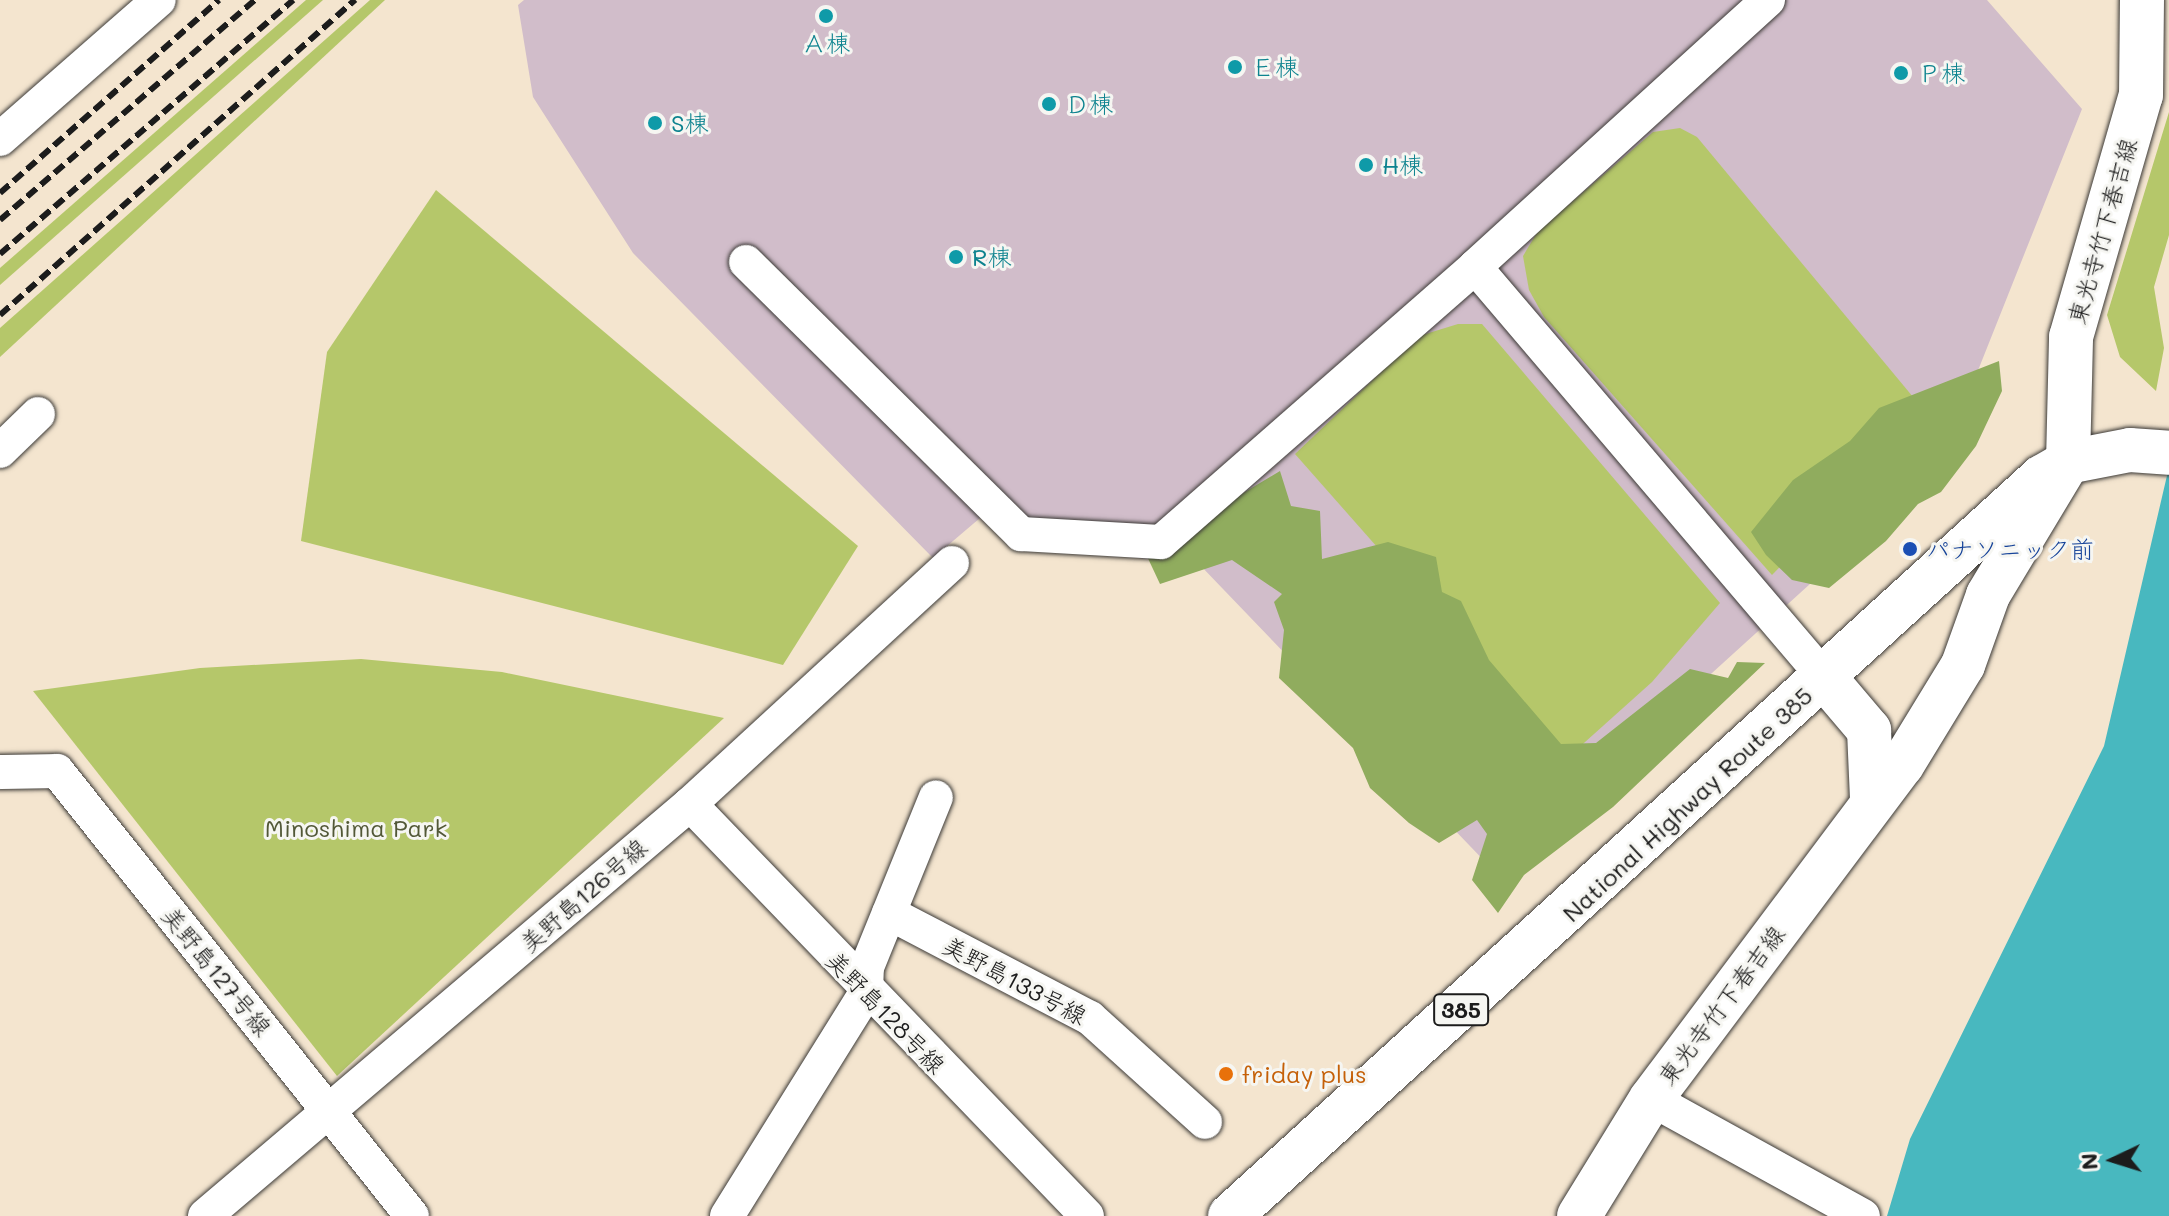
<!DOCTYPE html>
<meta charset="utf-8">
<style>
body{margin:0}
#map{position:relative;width:2169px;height:1216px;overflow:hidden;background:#f4e5cf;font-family:Mali,"Klee One",sans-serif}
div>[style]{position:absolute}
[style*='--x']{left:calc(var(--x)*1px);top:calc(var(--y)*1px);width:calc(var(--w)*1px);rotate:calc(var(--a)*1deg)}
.industrial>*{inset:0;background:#d1bdca}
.green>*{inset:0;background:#b5c76a}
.forest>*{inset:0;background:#90ac5e}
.water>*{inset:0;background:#48b8bf}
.roads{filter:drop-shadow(0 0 2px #3c3a37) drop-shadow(0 0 2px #3c3a37)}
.minor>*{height:34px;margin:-17px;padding:0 17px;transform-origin:17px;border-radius:17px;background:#fff}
.major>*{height:44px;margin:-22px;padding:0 22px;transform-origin:22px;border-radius:22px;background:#fff}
.highway>*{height:44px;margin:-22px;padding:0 22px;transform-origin:22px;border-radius:22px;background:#fff}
.rail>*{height:6px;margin-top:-3px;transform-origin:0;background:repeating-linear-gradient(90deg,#1c1c1c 0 12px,transparent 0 18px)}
.dots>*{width:22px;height:22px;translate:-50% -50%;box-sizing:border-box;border:4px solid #f6f6f2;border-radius:50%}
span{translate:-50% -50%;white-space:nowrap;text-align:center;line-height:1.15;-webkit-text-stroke:6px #f6f6f2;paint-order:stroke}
.shield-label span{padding:2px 6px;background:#f6f6f2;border:2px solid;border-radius:6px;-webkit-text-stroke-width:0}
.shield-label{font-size:22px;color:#1c1c1c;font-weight:700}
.culture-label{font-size:24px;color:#0d838f}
.left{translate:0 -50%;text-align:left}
.street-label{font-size:24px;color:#1c1c1c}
.transit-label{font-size:24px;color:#164399}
.park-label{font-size:24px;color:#525837}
.food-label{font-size:24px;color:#c56008}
.north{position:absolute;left:2073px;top:1120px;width:80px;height:80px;-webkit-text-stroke:6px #f6f6f2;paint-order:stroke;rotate:266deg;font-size:22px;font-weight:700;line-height:32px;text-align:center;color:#1c1c1c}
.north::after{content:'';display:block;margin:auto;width:28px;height:36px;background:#1c1c1c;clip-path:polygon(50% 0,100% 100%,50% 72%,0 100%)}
</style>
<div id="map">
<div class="industrial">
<i style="clip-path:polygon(524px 0,1987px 0,2082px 109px,1940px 466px,1494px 871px,1199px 564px,1027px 547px,993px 507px,933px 558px,633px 253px,533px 97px,518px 5px)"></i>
</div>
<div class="green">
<i style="clip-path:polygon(306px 0,323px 0,0 285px,0 268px)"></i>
<i style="clip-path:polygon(370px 0,385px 0,0 357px,0 328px)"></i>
<i style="clip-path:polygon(2169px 112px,2169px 235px,2154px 287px,2164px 348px,2156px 391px,2120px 357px,2107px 315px)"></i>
<i style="clip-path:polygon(1680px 128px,1697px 137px,1928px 415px,1772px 575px,1544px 317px,1529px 290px,1523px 256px,1538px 231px,1653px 132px)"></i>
<i style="clip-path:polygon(436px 190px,858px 546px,783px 665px,301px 541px,327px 352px)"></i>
<i style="clip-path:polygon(1458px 324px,1482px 324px,1720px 603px,1652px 682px,1565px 760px,1295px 454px,1419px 336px)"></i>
<i style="clip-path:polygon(361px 659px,502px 672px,724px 718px,337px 1076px,33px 691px,200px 668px)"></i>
</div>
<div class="forest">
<i style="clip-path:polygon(1999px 361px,2002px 391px,1976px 446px,1941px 492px,1918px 504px,1886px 541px,1829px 588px,1792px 580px,1766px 555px,1751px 532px,1793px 480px,1850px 441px,1879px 408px)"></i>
<i style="clip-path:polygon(1280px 471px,1291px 506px,1320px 511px,1322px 559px,1388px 542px,1436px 557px,1442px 592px,1461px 601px,1489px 660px,1561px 744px,1596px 743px,1690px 669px,1728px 678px,1737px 662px,1765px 663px,1613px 807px,1524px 875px,1498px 913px,1472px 880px,1487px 834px,1477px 820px,1439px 843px,1409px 823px,1370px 788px,1353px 748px,1279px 678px,1284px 630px,1274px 602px,1282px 594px,1232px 560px,1160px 584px,1145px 552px)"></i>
</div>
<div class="water">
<i style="clip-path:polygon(2169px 467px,2169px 1216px,1887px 1216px,1910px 1139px,2104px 746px)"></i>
</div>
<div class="roads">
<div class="minor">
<i style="--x:1768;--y:0;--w:396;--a:137.7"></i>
<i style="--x:1475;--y:267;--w:538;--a:49.59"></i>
<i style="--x:0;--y:139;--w:211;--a:-41.2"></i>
<i style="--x:746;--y:262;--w:387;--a:44.7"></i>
<i style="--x:1021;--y:534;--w:140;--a:3.3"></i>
<i style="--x:1161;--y:542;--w:417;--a:-41.2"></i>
<i style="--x:0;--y:451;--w:53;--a:-44.2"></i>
<i style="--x:0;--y:772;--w:57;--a:-1"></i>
<i style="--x:57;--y:771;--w:569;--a:51.42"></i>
<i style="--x:690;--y:804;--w:572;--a:46.06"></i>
<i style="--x:889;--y:913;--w:227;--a:27.6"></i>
<i style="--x:1090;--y:1018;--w:155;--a:42.1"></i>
<i style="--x:1651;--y:1099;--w:242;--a:28.9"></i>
<i style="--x:205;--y:1216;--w:636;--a:-40.35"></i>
<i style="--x:690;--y:804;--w:356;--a:-42.6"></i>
<i style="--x:727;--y:1216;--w:263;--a:-58.1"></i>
<i style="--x:866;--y:993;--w:26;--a:-88"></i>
<i style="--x:867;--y:967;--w:183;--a:-67.9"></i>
</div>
<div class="major">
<i style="--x:1579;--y:1216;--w:137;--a:-58.4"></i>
<i style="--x:1651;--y:1099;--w:418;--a:-53.1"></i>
<i style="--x:1902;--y:765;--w:117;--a:-58.6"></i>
<i style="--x:1963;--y:665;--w:74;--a:-70.3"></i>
<i style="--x:1988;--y:595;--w:155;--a:-59"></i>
<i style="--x:2068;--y:462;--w:125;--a:-88.6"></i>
<i style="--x:2071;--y:337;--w:252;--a:-73.9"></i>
<i style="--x:2141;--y:95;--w:95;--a:-89.4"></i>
</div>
<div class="highway">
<i style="--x:1824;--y:677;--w:70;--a:49.7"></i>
<i style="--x:1869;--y:730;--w:70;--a:87.5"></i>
<i style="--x:1230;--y:1216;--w:1098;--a:-42.31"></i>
<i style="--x:2042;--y:477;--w:30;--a:-30"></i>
<i style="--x:2068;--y:462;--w:63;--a:-11"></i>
<i style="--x:2130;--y:450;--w:39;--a:4"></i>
</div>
</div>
<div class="rail">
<i style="--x:0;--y:193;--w:292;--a:-41.4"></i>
<i style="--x:0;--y:220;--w:337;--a:-40.8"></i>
<i style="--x:0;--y:254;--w:388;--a:-40.9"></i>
<i style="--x:0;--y:315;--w:475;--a:-41.6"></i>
</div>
<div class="dots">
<i style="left:826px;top:16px;background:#0f9aa8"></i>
<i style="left:1235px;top:67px;background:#0f9aa8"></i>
<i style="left:1901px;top:73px;background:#0f9aa8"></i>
<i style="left:1049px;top:104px;background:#0f9aa8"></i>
<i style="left:655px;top:123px;background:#0f9aa8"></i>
<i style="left:1366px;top:165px;background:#0f9aa8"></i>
<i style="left:956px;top:257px;background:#0f9aa8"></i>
<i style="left:1910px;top:549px;background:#1a4fb4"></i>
<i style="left:1226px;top:1074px;background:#e8710a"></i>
</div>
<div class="shield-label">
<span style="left:1461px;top:1010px">385</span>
</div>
<div class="culture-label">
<span style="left:826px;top:43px">Ａ棟</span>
<span class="left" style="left:1251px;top:67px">Ｅ棟</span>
<span class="left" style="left:1917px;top:73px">Ｐ棟</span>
<span class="left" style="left:1065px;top:104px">Ｄ棟</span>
<span class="left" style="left:671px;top:123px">S棟</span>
<span class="left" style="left:1382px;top:165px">H棟</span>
<span class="left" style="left:972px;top:257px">R棟</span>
</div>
<div class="street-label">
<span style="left:2102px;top:231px;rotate:-74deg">東光寺竹下春吉線</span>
<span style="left:1687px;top:804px;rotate:-43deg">National Highway Route 385</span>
<span style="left:583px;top:895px;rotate:-41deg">美野島126号線</span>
<span style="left:217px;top:971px;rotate:51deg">美野島127号線</span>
<span style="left:1015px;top:980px;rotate:28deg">美野島133号線</span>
<span style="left:1721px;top:1005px;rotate:-53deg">東光寺竹下春吉線</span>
<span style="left:886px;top:1012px;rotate:46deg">美野島128号線</span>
</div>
<div class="transit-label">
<span class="left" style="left:1926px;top:549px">パナソニック前</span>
</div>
<div class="park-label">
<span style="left:356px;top:828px">Minoshima Park</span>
</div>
<div class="food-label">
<span class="left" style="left:1242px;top:1074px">friday plus</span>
</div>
<div class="north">N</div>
</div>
